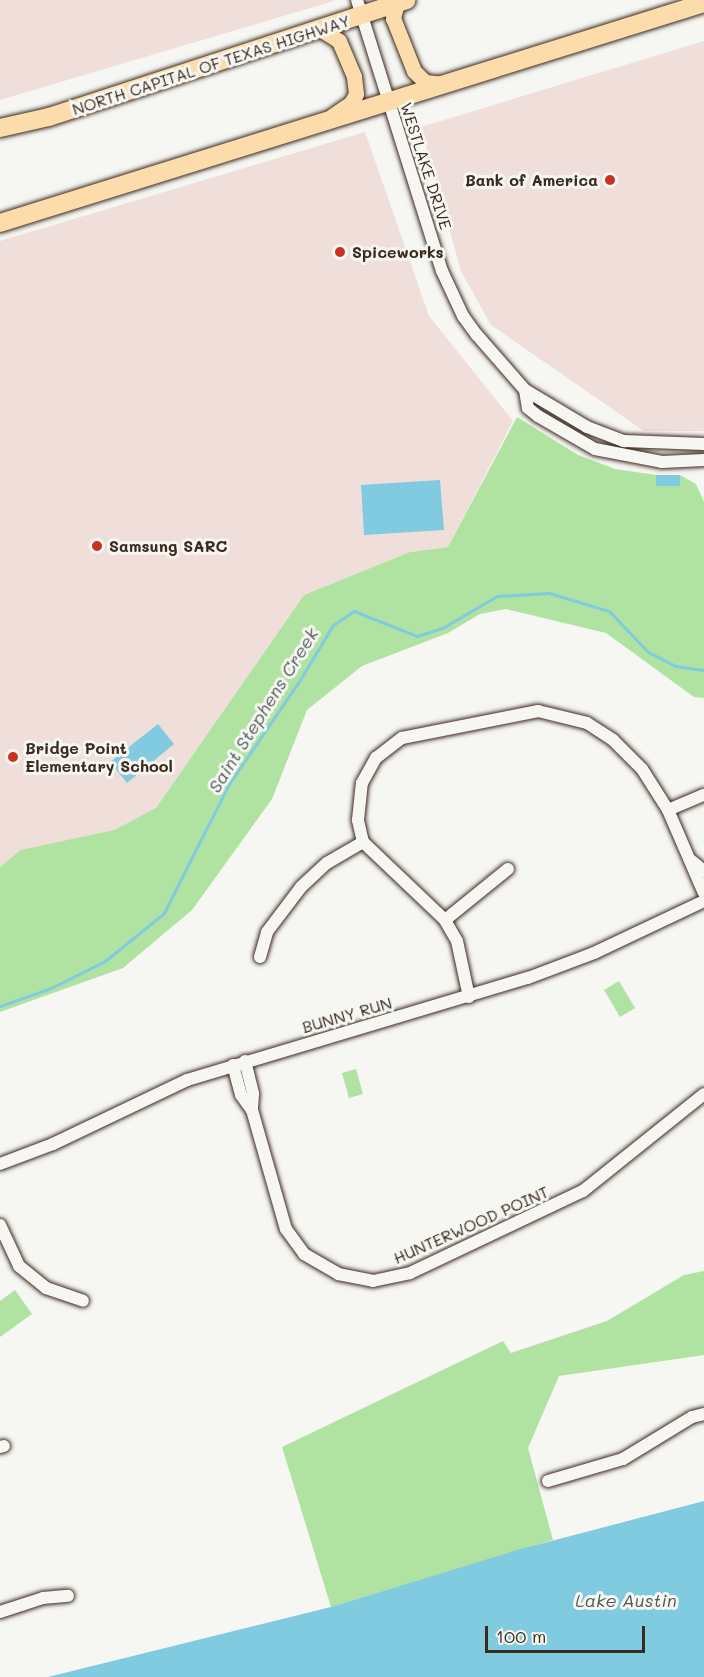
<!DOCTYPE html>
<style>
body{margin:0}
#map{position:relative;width:704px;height:1677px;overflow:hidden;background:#f6f6f2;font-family:Mali,sans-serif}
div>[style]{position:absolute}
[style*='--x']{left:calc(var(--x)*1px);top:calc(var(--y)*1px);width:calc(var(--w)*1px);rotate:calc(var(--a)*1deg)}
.built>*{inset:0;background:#efdeda}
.green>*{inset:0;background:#b0e2a2}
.water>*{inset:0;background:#80cbdf}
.stream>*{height:3px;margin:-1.5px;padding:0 1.5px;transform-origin:1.5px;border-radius:1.5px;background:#80cbdf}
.roads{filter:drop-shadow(0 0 2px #3b2a1e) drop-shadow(0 0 2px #3b2a1e)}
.minor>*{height:12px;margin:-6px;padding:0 6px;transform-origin:6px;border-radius:6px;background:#f6f6f2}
.major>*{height:15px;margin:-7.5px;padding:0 7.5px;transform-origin:7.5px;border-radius:7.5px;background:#fddcac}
.highway>*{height:18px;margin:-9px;padding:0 9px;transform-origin:9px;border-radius:9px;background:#fddcac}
.dots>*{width:16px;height:16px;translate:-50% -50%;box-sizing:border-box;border:3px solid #f6f6f2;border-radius:50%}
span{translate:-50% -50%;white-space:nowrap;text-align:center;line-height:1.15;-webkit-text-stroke:6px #f6f6f2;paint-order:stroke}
.street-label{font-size:16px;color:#3b2a1e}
.poi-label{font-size:16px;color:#3b2a1e;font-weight:700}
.right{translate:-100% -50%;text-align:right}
.left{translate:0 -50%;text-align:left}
.water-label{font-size:18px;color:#505a58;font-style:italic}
.scale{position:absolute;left:485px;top:1626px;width:160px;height:27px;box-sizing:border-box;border:3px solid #3b2a1e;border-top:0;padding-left:8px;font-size:18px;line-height:21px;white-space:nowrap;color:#3b2a1e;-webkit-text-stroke:4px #f6f6f2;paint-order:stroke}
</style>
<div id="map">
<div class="built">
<i style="clip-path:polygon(0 0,333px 0,334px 1px,0 100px)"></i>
<i style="clip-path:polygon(704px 41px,704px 431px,644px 431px,491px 325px,461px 271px,421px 127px)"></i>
<i style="clip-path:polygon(365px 132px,429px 316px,513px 421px,448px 547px,410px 552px,304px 595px,156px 808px,114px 830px,52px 844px,0 876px,0 241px)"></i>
</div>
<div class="green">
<i style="clip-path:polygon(517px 417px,578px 455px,615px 469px,656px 475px,657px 486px,679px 486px,680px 475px,696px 484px,704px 502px,704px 698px,694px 697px,606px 633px,506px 609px,480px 614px,448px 633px,362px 666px,307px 710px,272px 799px,192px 910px,123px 968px,0 1012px,0 867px,21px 850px,114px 830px,156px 808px,304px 595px,410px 552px,448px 547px)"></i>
<i style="clip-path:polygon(619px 981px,635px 1008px,620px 1017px,604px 990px)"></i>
<i style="clip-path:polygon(356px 1069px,363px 1094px,349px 1098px,342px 1073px)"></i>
<i style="clip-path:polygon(704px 1271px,704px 1355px,559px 1376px,528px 1448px,553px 1540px,331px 1607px,282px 1447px,503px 1341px,511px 1353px,607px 1321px,684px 1275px)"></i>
<i style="clip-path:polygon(15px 1290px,32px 1314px,0 1337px,0 1301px)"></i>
</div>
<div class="water">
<i style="clip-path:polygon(656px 475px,680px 475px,680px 486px,656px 486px)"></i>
<i style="clip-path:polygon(440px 480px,444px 530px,364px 535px,361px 485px)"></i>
<i style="clip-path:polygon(158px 724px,174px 744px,127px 783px,110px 762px)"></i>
<i style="clip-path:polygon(704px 1501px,704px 1677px,48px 1677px,331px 1607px,517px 1550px)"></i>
</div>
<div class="stream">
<i style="--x:0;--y:1006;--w:54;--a:-19.4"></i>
<i style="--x:51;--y:988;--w:60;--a:-26.6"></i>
<i style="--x:105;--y:961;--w:76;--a:-39.1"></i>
<i style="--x:164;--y:913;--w:144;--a:-63.3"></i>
<i style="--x:229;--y:784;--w:122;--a:-55.7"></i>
<i style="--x:298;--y:683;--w:68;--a:-58.9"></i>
<i style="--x:333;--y:625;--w:25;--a:-34"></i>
<i style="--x:354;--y:611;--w:68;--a:21.6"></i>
<i style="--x:417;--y:636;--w:28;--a:-18"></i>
<i style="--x:444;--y:627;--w:61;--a:-30.3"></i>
<i style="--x:497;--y:596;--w:52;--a:-3.3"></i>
<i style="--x:549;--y:593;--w:63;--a:16.7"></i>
<i style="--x:609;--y:611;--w:57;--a:46.4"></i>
<i style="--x:648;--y:652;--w:30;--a:27"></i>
<i style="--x:675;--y:666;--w:29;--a:8"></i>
</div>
<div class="roads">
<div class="minor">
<i style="--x:357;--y:0;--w:284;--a:72.6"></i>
<i style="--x:442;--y:271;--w:50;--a:65"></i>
<i style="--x:463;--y:316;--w:24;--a:54"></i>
<i style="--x:477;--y:335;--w:73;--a:48.9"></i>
<i style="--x:525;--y:390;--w:72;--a:30.8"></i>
<i style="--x:587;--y:427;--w:40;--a:21"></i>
<i style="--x:624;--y:441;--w:80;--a:2.1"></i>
<i style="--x:525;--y:390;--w:18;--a:81"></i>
<i style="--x:528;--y:408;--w:13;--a:39"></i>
<i style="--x:538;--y:416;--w:66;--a:30.1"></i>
<i style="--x:595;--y:449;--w:68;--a:11"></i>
<i style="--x:662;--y:462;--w:42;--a:-2.7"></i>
<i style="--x:668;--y:810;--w:39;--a:-23"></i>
<i style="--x:692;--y:861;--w:16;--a:40"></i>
<i style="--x:445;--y:920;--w:81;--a:-39"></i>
<i style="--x:260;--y:957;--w:26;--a:-74"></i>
<i style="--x:267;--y:932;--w:56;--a:-52.9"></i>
<i style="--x:301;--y:887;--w:35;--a:-43"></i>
<i style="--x:327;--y:863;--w:42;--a:-30.3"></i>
<i style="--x:469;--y:997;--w:57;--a:-102.1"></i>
<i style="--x:457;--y:941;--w:24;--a:-120"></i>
<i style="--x:445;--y:920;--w:113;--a:-136.4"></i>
<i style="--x:363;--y:842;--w:23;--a:-103"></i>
<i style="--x:358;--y:820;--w:37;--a:-84"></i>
<i style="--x:362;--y:783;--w:29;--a:-61"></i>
<i style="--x:376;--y:758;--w:33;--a:-38"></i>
<i style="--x:402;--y:738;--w:139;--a:-11.2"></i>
<i style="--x:538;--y:711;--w:50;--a:13.8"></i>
<i style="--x:587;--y:723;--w:31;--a:33"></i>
<i style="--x:613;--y:740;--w:41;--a:45"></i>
<i style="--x:642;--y:769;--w:49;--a:57.6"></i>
<i style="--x:668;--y:810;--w:90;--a:66.6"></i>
<i style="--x:245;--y:1061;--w:34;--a:76"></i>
<i style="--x:253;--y:1094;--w:16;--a:94"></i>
<i style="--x:252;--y:1110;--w:124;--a:74.1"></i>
<i style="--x:286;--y:1229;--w:31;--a:54"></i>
<i style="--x:304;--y:1254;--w:39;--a:30"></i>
<i style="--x:338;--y:1274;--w:36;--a:11"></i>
<i style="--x:373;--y:1281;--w:38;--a:-12"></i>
<i style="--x:410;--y:1273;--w:191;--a:-25.4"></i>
<i style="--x:583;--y:1191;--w:155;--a:-38.7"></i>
<i style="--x:233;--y:1065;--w:31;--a:75"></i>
<i style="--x:241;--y:1095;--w:19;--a:54"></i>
<i style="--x:0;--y:1164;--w:57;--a:-20.7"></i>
<i style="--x:53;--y:1144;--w:148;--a:-25.5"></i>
<i style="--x:187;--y:1080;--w:356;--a:-16.7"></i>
<i style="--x:528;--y:978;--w:71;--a:-20.7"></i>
<i style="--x:594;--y:953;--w:122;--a:-25.3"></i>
<i style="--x:0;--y:1225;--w:45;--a:65.1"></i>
<i style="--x:19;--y:1266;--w:35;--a:39"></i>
<i style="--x:46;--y:1288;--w:39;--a:19"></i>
<i style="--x:0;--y:1447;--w:4;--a:-14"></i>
<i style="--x:548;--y:1481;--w:78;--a:-16.3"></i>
<i style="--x:623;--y:1459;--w:81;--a:-31.3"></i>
<i style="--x:692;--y:1417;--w:12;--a:-14"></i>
<i style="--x:0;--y:1612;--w:45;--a:-18"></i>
<i style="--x:43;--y:1598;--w:25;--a:-5"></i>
</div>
<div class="major">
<i style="--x:397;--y:3;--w:16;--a:105"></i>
<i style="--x:393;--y:18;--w:57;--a:68.4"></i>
<i style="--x:414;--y:71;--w:16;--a:45"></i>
<i style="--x:425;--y:82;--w:19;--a:6"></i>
<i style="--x:320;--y:29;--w:22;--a:32"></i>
<i style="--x:339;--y:41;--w:39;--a:67"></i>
<i style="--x:354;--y:77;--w:17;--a:83"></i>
<i style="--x:356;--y:94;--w:10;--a:119"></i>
<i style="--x:351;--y:103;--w:23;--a:146"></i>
</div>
<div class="highway">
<i style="--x:0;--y:128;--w:50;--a:-12.7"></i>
<i style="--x:49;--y:117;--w:376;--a:-18.1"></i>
<i style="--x:0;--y:223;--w:738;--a:-17.35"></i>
</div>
</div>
<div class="dots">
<i style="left:610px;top:180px;background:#c8321e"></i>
<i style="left:340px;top:252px;background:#c8321e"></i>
<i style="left:97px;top:546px;background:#c8321e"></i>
<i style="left:13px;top:757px;background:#c8321e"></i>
</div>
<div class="street-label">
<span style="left:211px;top:65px;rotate:-18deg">NORTH CAPITAL OF TEXAS HIGHWAY</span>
<span style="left:426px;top:166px;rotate:72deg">WESTLAKE DRIVE</span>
<span style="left:347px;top:1015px;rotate:-16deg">BUNNY RUN</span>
<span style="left:471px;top:1225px;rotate:-24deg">HUNTERWOOD POINT</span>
</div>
<div class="poi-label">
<span class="right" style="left:598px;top:180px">Bank of America</span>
<span class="left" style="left:352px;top:252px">Spiceworks</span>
<span class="left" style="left:109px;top:546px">Samsung SARC</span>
<span class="left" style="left:25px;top:757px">Bridge Point<br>Elementary School</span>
</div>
<div class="water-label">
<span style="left:263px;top:710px;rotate:-58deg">Saint Stephens Creek</span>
<span style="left:626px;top:1600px">Lake Austin</span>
</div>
<div class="scale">100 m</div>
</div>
